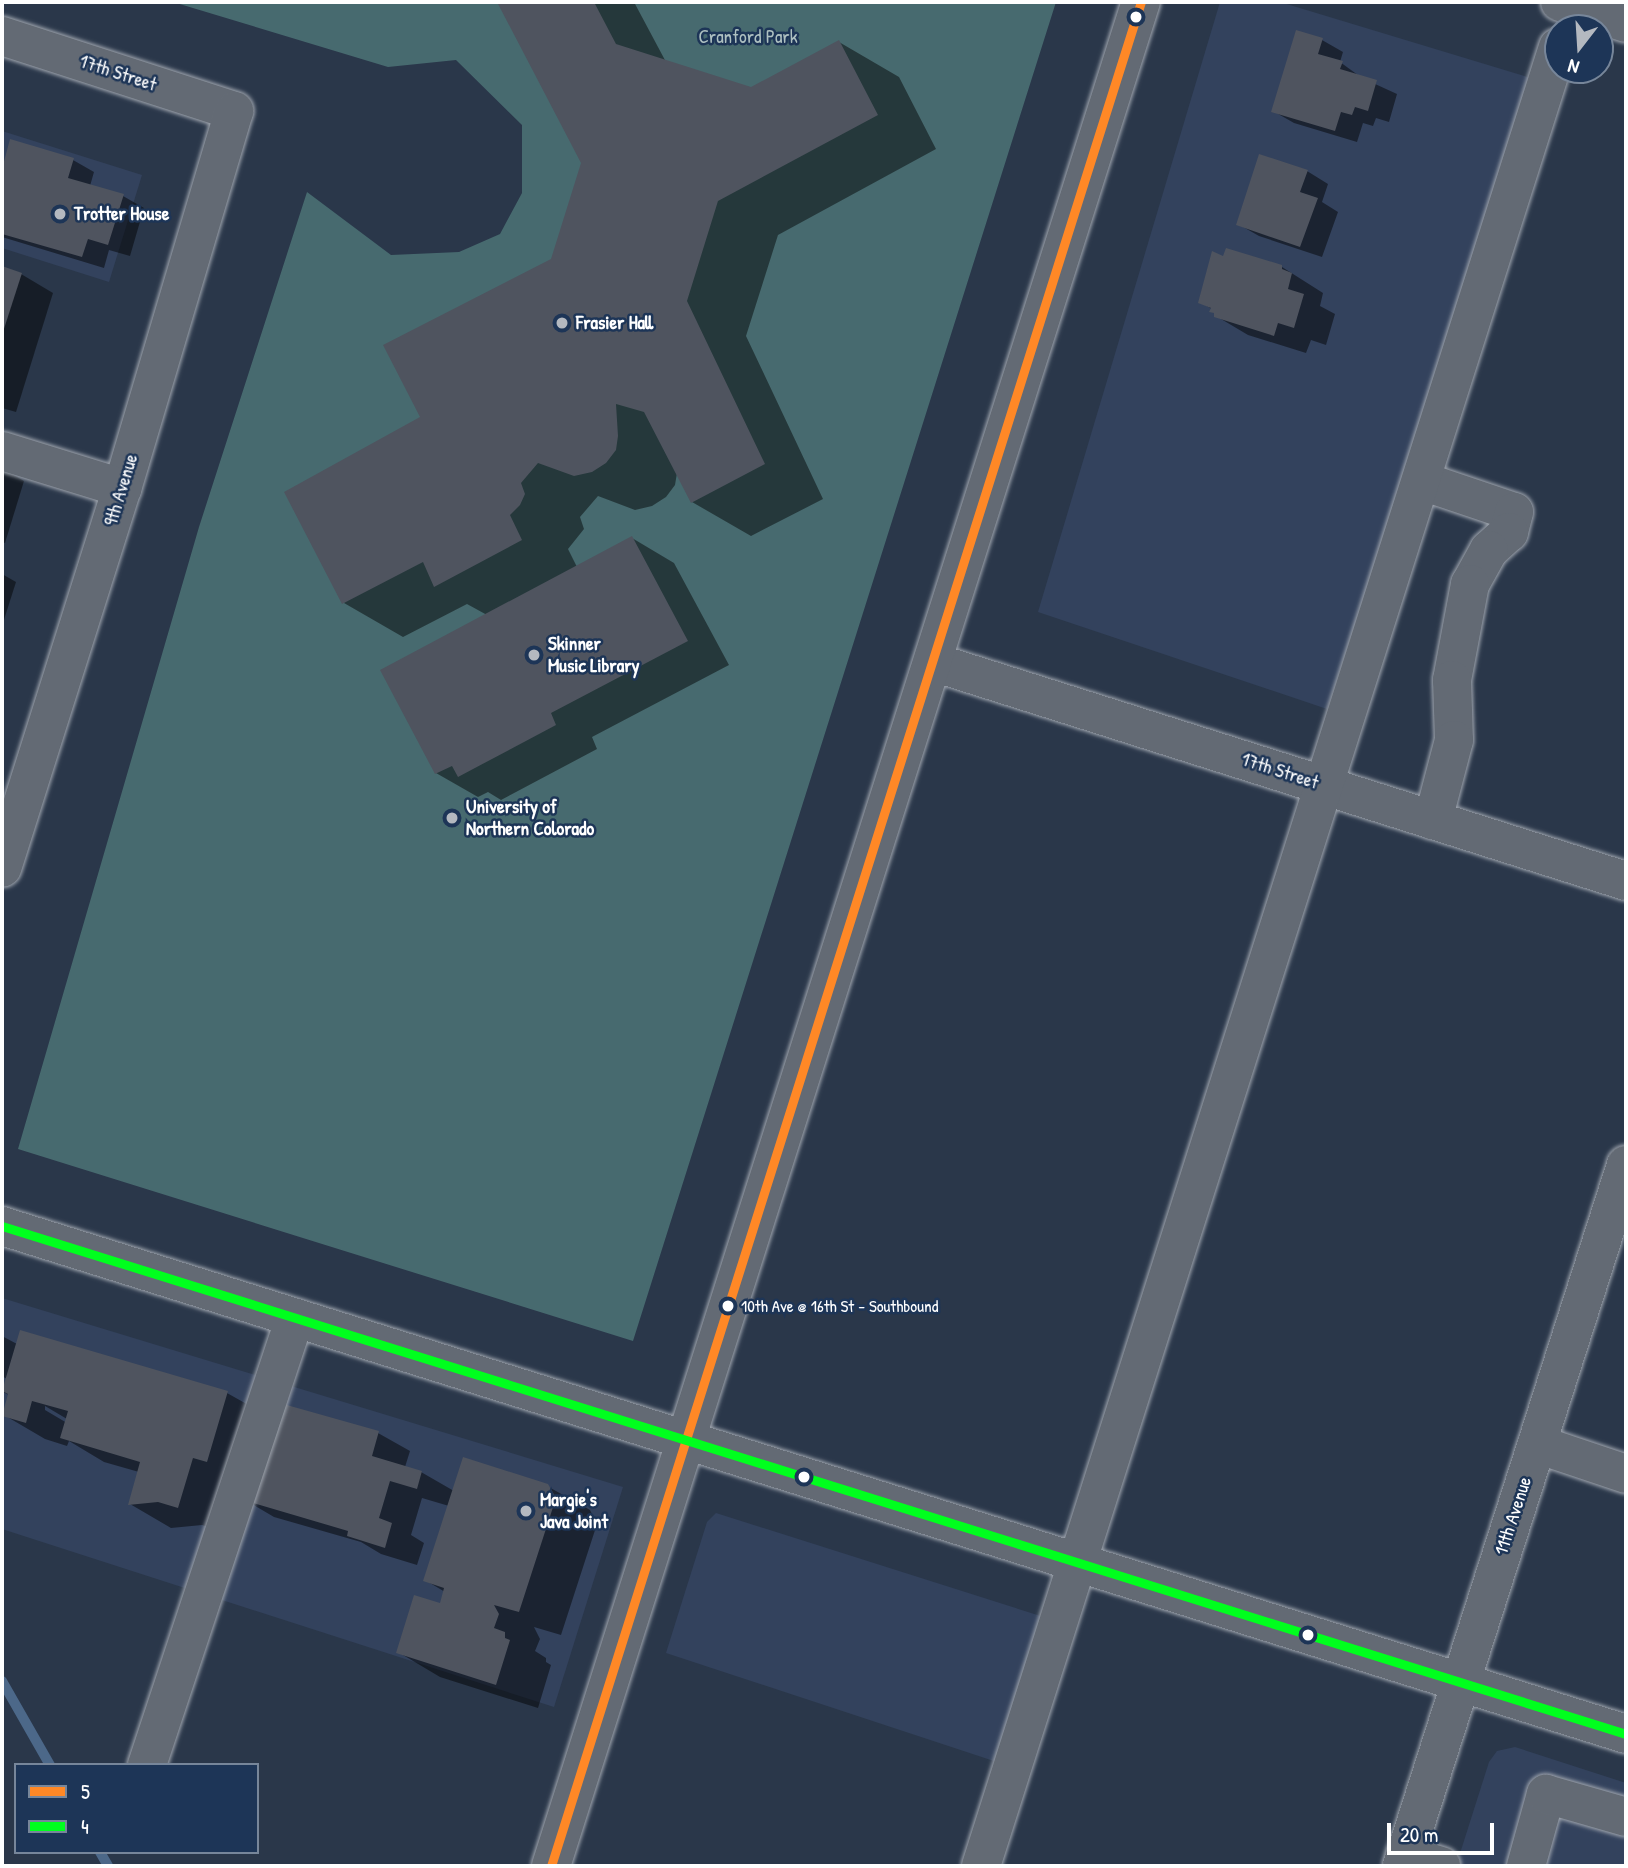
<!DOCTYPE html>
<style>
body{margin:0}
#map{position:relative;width:1628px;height:1868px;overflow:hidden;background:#2a374a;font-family:"Patrick Hand",sans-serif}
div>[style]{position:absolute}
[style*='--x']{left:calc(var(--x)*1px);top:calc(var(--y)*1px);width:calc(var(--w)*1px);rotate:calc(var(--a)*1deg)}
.built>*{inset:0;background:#33425d}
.green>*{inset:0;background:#476a6f}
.shadow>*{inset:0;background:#0007}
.stream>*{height:10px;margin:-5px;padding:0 5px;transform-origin:5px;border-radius:5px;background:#4c6889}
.building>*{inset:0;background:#4f545f}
.roads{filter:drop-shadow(0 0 2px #9fa5ae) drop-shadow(0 0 2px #9fa5ae)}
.minor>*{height:38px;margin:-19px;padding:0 19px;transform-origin:19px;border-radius:19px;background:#636a74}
.major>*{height:38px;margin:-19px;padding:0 19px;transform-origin:19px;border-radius:19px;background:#636a74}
.bus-1>*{height:9px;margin:-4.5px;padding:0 4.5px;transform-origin:4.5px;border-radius:4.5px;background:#ff8826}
.bus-2>*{height:9px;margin:-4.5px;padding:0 4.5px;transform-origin:4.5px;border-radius:4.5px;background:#00ff1e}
.dots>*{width:19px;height:19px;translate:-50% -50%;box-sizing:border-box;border:4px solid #1d3557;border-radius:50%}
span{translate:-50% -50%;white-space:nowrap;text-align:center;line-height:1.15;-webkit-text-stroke:5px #1d3557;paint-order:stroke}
.bus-label{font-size:17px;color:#fff}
.left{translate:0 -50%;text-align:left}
.park-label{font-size:19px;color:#aec0c1}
.street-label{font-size:19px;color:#fff}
.poi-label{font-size:19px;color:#fff;font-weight:700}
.frame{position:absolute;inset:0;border:4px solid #fff;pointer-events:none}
.legend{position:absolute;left:14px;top:1763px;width:245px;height:91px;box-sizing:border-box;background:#1d3557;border:2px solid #77869a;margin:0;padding:9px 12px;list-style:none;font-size:21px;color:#fff}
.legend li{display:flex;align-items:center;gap:14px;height:35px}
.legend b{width:35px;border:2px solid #77869a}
.north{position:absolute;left:1544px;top:14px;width:70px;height:70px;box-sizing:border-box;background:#1d3557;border:2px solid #77869a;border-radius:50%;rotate:197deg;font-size:19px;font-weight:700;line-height:28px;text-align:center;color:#fff}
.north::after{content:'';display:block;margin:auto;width:24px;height:32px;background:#b4b9c0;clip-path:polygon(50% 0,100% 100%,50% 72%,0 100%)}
.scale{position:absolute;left:1387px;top:1823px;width:107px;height:32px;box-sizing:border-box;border:4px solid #fff;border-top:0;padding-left:9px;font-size:21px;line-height:24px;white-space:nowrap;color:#fff;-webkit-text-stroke:5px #1d3557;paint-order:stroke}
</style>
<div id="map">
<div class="built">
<i style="clip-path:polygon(1220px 2px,1280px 2px,1534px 79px,1327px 709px,1038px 612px)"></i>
<i style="clip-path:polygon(2px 131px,142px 175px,109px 282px,2px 248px)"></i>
<i style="clip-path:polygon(2px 1298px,623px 1487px,554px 1707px,2px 1529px)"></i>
<i style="clip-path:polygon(716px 1513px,1050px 1619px,1003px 1764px,666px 1653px,707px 1522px)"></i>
<i style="clip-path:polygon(1515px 1747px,1626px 1783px,1626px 1866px,1456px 1866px,1489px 1762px,1497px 1751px)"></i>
</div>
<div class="green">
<i style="clip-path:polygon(173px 2px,1056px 2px,633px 1341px,18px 1149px,199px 527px,307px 192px,391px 255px,459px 252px,500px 234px,522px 193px,522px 125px,456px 60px,388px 67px)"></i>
</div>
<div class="shadow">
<i style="clip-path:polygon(499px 2px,634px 2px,666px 62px,751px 89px,839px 42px,899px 77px,936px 149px,778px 235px,746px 336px,823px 499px,751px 536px,692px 502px,677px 473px,675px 485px,666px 497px,652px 506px,635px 510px,598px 496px,580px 517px,584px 529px,568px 549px,577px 567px,632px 538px,674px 563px,729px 665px,592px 737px,597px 749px,501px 800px,488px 792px,478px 797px,436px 773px,487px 615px,467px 604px,403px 637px,344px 603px,422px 418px,552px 260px,583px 163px)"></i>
<i style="clip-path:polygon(1322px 40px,1343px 52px,1340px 62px,1362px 78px,1397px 94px,1389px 122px,1376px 118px,1373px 126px,1363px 123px,1357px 142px,1294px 123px,1273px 111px)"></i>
<i style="clip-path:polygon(73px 160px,94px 172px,90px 186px,123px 196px,144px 208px,130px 256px,109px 250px,104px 268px,2px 237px,2px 163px)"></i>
<i style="clip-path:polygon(1307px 171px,1328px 184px,1322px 202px,1338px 212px,1322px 257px,1259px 236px,1238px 224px)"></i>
<i style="clip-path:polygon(1224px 258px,1282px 267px,1323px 293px,1320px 306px,1335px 314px,1326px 345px,1311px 340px,1306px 353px,1248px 335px,1216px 316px,1212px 309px,1200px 302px)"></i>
<i style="clip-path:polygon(2px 268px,21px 274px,53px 293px,16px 412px,2px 408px)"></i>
<i style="clip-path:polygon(2px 468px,24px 481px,5px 543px,2px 542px)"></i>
<i style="clip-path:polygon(2px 574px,16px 582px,2px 626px)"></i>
<i style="clip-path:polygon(evenodd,2px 1336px,17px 1344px,227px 1393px,266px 1415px,378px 1433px,410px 1451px,405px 1467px,421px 1472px,454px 1491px,547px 1486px,590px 1510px,597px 1524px,561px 1635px,534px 1627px,540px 1639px,535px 1651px,546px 1658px,546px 1662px,551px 1665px,538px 1708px,440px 1677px,398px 1652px,441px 1605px,445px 1592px,425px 1580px,449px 1506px,422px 1498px,411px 1535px,424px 1543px,417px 1565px,381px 1554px,361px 1542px,274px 1517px,242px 1498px,220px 1531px,202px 1525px,171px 1528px,130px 1504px,139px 1472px,104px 1462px,69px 1441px,67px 1446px,45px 1439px,4px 1415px,9px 1395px,3px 1392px,7px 1379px,2px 1376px,2px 1336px,45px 1406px,67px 1419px,67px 1423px,45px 1410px,45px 1406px)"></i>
</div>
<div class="stream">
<i style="--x:2;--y:1681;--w:97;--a:60.3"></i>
<i style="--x:100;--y:1852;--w:16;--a:60"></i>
</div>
<div class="building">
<i style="clip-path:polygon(497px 2px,594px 2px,616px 44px,751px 87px,839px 40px,878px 115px,718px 201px,687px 301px,765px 464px,691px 503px,644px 412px,616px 404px,618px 436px,616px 450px,606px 463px,592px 472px,574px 476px,538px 463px,521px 483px,525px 494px,520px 505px,510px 515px,522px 540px,434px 587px,423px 562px,342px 604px,284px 492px,420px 417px,383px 345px,551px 259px,581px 163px)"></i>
<i style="clip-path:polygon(1296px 30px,1323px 38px,1318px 54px,1343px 61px,1340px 69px,1377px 80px,1368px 111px,1355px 107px,1352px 115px,1341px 112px,1335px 131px,1271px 112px)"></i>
<i style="clip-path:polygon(10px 139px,74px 158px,68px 178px,124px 194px,108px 245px,88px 239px,82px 257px,2px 234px,2px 169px)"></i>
<i style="clip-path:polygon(1259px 154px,1308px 170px,1300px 192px,1318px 198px,1300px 247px,1236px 225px)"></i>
<i style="clip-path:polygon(1226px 248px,1282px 265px,1282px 269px,1292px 273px,1288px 289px,1304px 294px,1294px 328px,1278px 323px,1274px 336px,1214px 317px,1214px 313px,1209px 312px,1211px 308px,1198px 303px,1212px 251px,1223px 256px)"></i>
<i style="clip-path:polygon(2px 266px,22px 273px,2px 335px)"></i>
<i style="clip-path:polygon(632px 536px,688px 641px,551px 713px,556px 725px,458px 777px,452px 766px,435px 774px,380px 670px)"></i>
<i style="clip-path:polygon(20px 1330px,228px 1391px,207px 1462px,193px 1458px,178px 1508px,158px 1502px,128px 1505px,140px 1462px,60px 1438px,68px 1411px,32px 1401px,26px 1423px,2px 1416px,8px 1394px,2px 1391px)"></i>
<i style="clip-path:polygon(269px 1400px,379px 1431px,372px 1456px,422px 1471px,417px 1489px,390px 1481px,379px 1518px,392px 1523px,385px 1548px,347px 1536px,348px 1531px,240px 1499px)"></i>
<i style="clip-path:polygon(463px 1457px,548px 1484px,556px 1498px,519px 1612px,494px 1605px,499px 1614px,494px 1628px,505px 1632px,505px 1638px,510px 1640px,496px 1685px,396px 1653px,414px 1595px,440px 1603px,444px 1588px,423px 1581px)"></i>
</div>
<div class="roads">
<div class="minor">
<i style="--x:1560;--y:2;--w:69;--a:17.7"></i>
<i style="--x:2;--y:36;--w:244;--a:17.9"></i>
<i style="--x:234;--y:111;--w:393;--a:106.5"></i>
<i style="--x:122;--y:488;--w:398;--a:107.5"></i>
<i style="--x:2;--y:451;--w:126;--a:17.1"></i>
<i style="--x:1422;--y:481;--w:97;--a:18.6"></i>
<i style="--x:1514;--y:512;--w:21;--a:104"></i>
<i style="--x:1509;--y:532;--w:27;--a:138"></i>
<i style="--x:1489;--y:550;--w:39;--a:119"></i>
<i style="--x:1470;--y:584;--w:98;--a:100.6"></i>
<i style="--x:1452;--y:680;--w:60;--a:88.1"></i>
<i style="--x:1454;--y:740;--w:83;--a:104.7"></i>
<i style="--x:933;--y:662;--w:727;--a:17.54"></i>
<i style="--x:1537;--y:1444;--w:94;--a:18.6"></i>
<i style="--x:147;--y:1765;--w:471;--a:-71.7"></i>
<i style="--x:1405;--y:1855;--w:38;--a:17"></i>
<i style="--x:551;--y:1866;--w:1955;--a:-72.44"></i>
<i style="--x:981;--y:1866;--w:1908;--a:-72.4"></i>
<i style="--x:1526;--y:1866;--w:75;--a:-74.5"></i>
<i style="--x:1546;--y:1794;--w:83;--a:16"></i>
</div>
<div class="major">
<i style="--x:2;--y:1226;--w:1702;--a:17.37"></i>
<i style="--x:1402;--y:1866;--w:736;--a:-72.28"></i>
</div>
</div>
<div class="bus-1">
<i style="--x:551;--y:1866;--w:1955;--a:-72.44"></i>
</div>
<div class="bus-2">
<i style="--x:2;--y:1226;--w:1702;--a:17.37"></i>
</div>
<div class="dots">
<i style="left:1136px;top:17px;background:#fff"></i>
<i style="left:60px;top:214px;background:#b4b9c0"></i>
<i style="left:562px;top:323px;background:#b4b9c0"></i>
<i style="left:534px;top:655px;background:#b4b9c0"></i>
<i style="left:452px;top:818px;background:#b4b9c0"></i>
<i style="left:728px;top:1306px;background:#fff"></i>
<i style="left:804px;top:1477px;background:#fff"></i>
<i style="left:526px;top:1511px;background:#b4b9c0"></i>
<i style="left:1308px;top:1635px;background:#fff"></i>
</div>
<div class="bus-label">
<span class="left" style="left:741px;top:1306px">10th Ave @ 16th St - Southbound</span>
</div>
<div class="park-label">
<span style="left:748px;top:37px">Cranford Park</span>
</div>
<div class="street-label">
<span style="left:118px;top:73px;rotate:18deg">17th Street</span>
<span style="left:121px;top:490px;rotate:-73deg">9th Avenue</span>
<span style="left:1280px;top:771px;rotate:18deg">17th Street</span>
<span style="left:1513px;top:1516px;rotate:-72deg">11th Avenue</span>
</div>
<div class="poi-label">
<span class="left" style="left:74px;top:214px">Trotter House</span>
<span class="left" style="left:576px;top:323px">Frasier Hall</span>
<span class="left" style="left:548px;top:655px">Skinner<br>Music Library</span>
<span class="left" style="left:466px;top:818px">University of<br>Northern Colorado</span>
<span class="left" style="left:540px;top:1511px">Margie's<br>Java Joint</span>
</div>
<div class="frame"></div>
<ul class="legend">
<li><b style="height:9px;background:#ff8826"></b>5</li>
<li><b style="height:9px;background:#00ff1e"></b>4</li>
</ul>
<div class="north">N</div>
<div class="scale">20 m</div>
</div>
